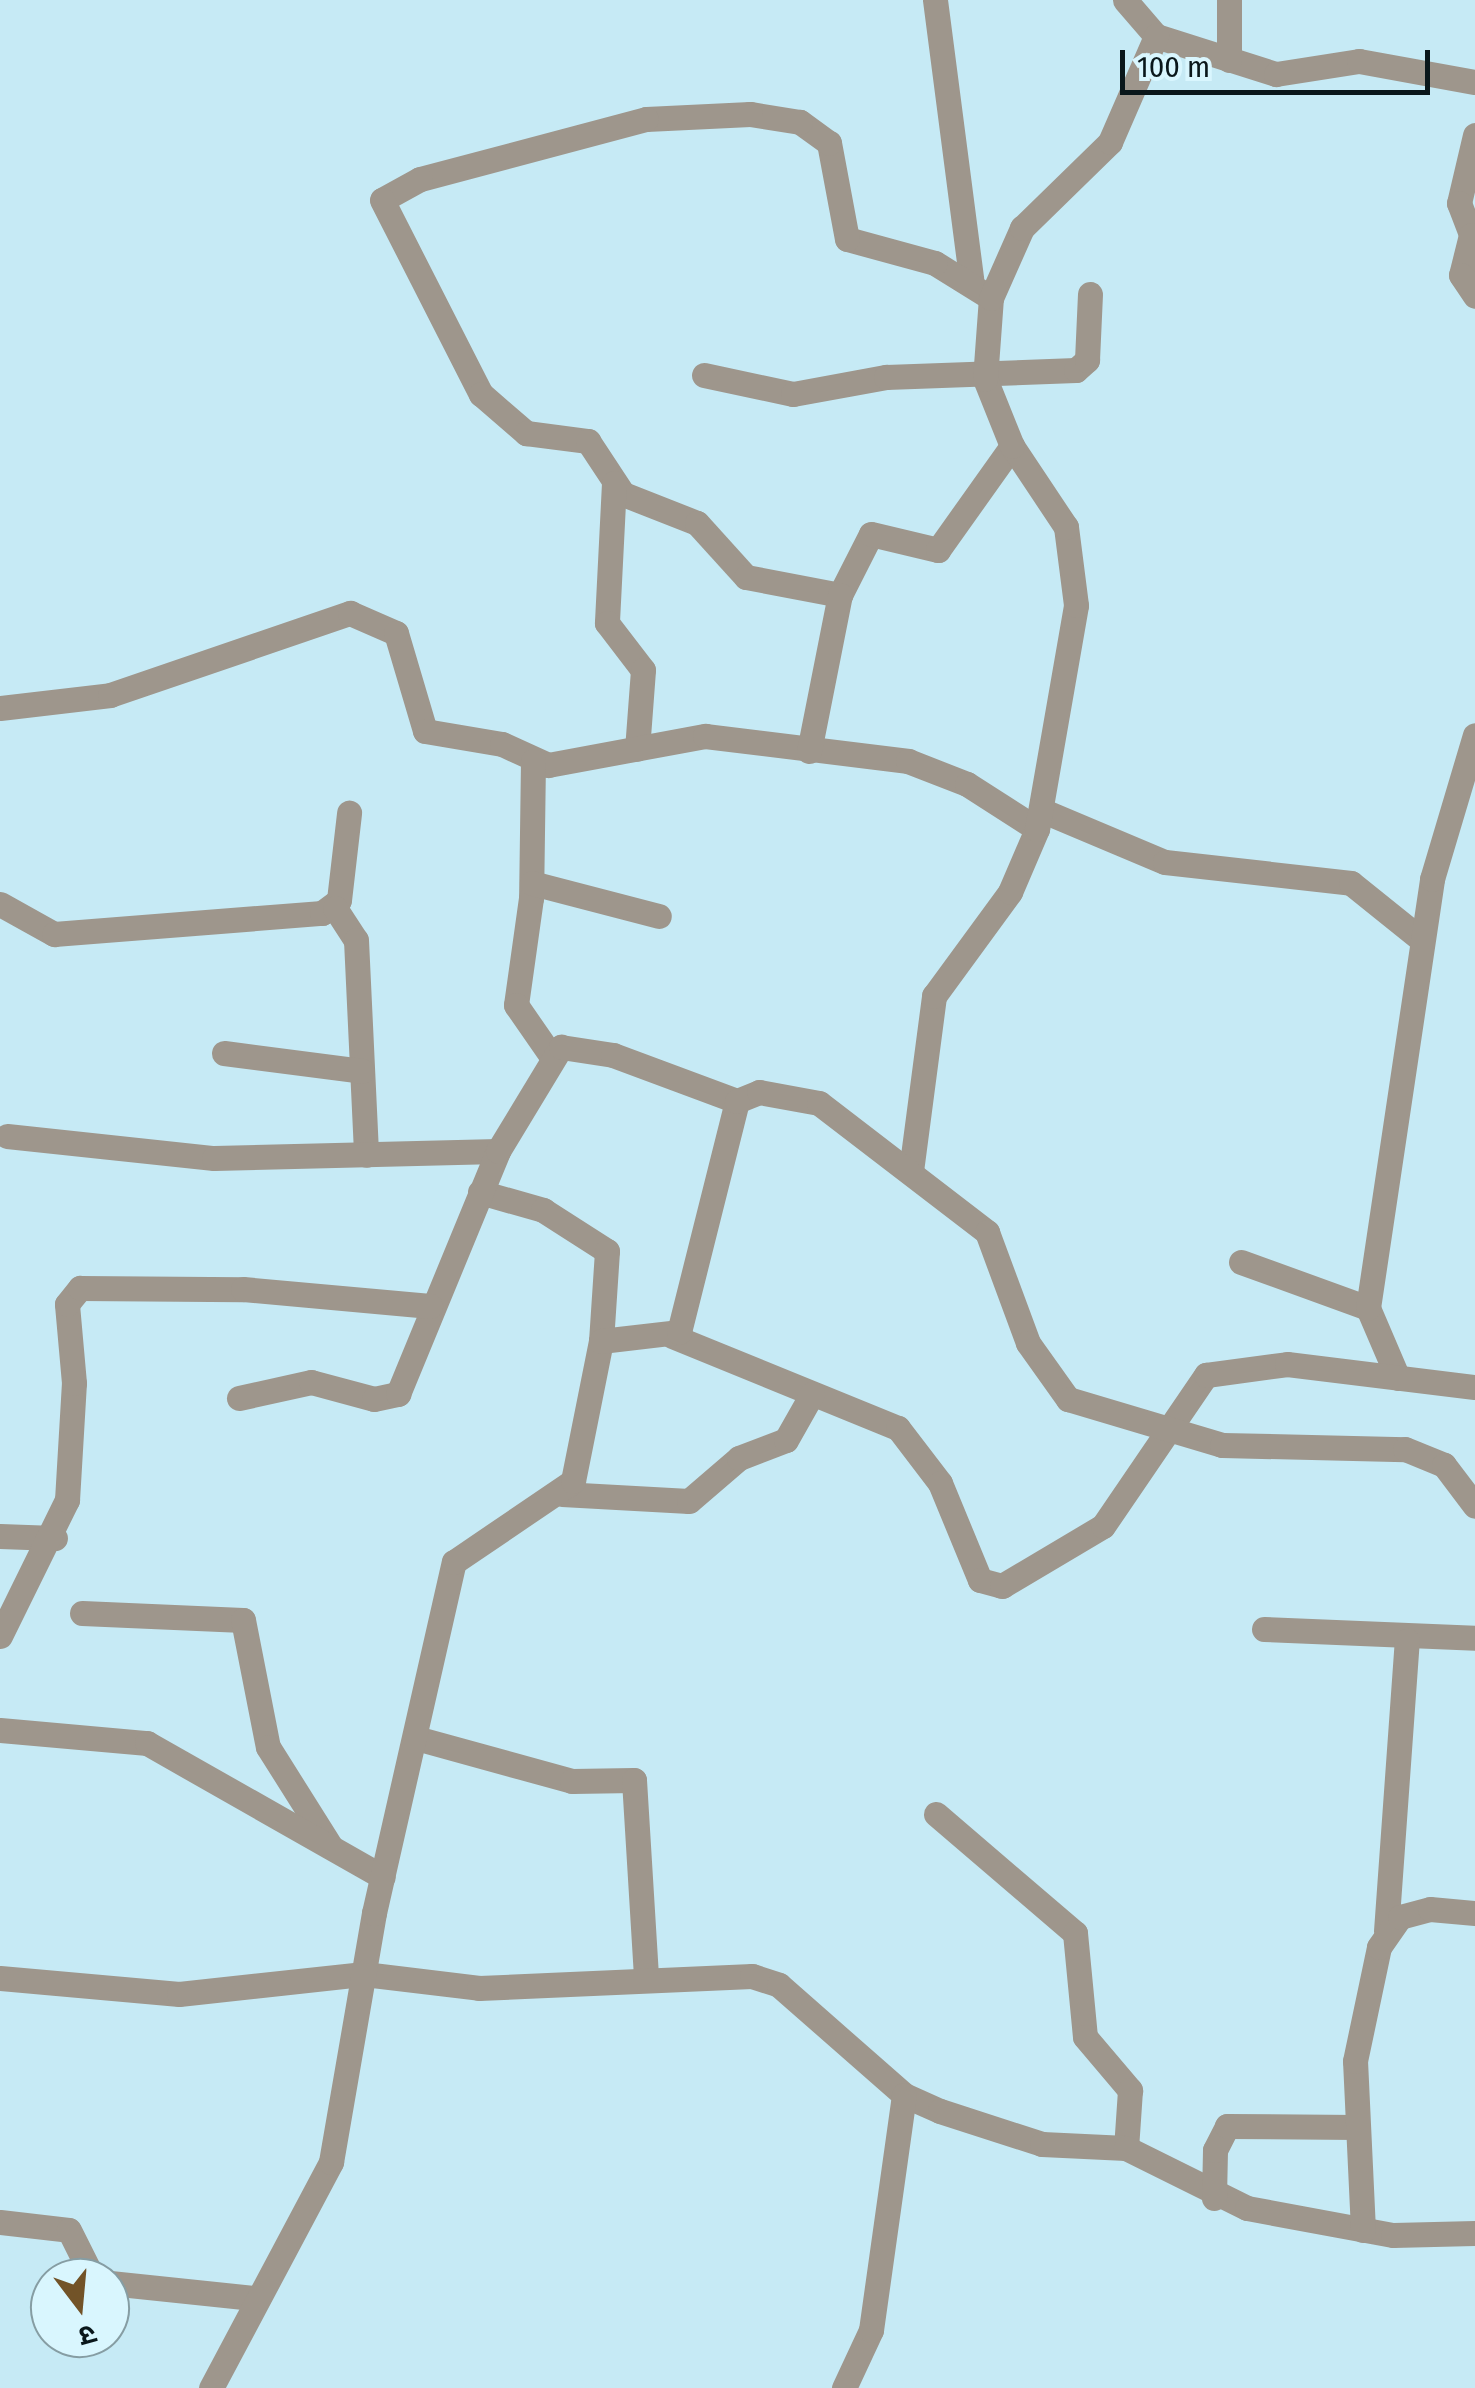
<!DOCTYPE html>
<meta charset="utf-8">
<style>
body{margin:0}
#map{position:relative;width:1475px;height:2388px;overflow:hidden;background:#c6eaf5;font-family:"Fira Sans Condensed","Noto Sans Devanagari",sans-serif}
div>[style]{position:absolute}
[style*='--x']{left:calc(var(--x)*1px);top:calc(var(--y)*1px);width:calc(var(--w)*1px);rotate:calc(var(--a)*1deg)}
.street>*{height:25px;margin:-12.5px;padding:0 12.5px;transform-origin:12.5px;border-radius:12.5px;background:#9e968c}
span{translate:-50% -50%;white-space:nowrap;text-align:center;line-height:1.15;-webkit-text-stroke:10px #d9f6fe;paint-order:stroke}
.north{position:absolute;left:30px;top:2258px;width:100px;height:100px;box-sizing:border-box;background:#d9f6fe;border:2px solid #869da3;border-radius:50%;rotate:164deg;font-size:28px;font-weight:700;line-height:40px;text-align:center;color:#0a171b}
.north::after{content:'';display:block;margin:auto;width:35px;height:45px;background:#725328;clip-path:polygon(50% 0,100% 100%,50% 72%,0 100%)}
.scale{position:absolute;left:1120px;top:50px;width:310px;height:45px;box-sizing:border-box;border:5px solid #0a171b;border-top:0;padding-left:12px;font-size:30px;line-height:35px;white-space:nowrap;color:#0a171b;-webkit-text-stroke:8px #d9f6fe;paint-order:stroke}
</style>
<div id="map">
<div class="street">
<i style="--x:935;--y:0;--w:281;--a:82.6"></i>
<i style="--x:1125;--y:0;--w:48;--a:49.3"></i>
<i style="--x:1156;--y:36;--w:126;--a:17.6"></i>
<i style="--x:1276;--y:74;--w:84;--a:-8.9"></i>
<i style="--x:1359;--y:61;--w:118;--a:10.3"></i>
<i style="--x:1229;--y:60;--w:60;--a:-90"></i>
<i style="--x:1475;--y:135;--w:70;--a:103.2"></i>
<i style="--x:1459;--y:203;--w:34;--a:69"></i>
<i style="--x:1471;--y:235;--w:41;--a:104"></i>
<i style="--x:1461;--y:275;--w:25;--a:56"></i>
<i style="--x:991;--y:298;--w:66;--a:-148"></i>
<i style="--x:935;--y:263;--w:91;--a:-164.7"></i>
<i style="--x:847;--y:239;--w:98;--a:-100.6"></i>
<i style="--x:829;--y:143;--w:36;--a:-144"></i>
<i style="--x:800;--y:122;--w:51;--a:-170.9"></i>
<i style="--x:750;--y:114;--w:104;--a:177.2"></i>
<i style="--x:646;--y:119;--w:234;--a:165.1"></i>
<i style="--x:420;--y:179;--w:43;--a:151.1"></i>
<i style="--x:382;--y:200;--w:218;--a:63"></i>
<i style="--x:481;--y:394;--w:60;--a:40.9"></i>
<i style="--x:526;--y:433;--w:63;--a:7.4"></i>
<i style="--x:588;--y:441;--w:64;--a:56.6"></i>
<i style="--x:623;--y:494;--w:79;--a:21.4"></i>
<i style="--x:697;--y:523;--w:73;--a:47.8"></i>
<i style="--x:746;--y:577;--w:96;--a:10.8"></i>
<i style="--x:840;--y:595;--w:68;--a:-63.1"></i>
<i style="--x:871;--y:534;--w:69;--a:13.4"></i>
<i style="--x:938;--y:550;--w:128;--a:-54.6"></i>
<i style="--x:704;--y:375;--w:91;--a:12.1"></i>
<i style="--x:793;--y:394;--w:95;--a:-10.4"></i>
<i style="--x:886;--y:377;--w:190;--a:-2.1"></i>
<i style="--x:1076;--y:370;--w:15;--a:-42"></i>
<i style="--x:1087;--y:360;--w:66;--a:-87.4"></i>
<i style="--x:614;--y:483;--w:140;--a:92.9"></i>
<i style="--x:607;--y:623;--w:59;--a:52.5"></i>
<i style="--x:643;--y:670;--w:79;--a:94.3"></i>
<i style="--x:0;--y:708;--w:111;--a:-6.7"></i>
<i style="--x:110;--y:695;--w:254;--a:-18.9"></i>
<i style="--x:350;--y:613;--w:50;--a:23.5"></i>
<i style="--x:396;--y:633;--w:102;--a:73.5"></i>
<i style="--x:425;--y:731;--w:78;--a:9.6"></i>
<i style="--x:502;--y:744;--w:51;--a:24.5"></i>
<i style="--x:548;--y:765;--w:160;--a:-10.5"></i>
<i style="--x:705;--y:736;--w:205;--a:7"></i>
<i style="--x:908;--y:761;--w:63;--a:21.3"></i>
<i style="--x:967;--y:784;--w:83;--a:32.7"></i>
<i style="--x:809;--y:751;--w:159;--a:-78.8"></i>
<i style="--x:533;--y:761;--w:137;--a:90.8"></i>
<i style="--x:531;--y:898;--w:108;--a:98"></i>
<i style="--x:516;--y:1005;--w:60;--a:55.2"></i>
<i style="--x:1041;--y:810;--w:134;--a:22.8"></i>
<i style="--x:1165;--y:862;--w:187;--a:6.4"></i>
<i style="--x:1351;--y:883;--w:91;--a:38.8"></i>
<i style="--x:532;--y:883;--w:131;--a:14.6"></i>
<i style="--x:0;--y:904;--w:62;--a:29.1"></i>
<i style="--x:54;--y:934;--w:269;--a:-4.5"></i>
<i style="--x:322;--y:913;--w:21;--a:-37"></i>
<i style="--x:339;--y:900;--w:88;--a:-83.4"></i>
<i style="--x:335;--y:908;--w:38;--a:57"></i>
<i style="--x:356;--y:940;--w:215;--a:87.3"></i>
<i style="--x:224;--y:1053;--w:139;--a:7.4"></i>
<i style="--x:7;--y:1136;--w:208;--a:6.1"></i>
<i style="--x:214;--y:1158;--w:284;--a:-1.4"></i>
<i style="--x:911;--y:1171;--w:177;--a:-82.5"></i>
<i style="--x:934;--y:996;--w:129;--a:-53.8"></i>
<i style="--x:1010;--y:892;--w:69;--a:-66.8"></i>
<i style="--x:1037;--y:829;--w:227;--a:-80.1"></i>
<i style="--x:1076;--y:605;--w:79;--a:-97.3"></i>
<i style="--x:1066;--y:527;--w:97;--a:-123.7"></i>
<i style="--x:1012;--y:446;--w:72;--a:-111.9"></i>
<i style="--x:985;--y:379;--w:81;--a:-85.8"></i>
<i style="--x:991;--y:298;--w:77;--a:-66.1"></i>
<i style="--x:1022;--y:228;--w:123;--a:-44.3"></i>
<i style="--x:1110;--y:142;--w:116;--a:-66.5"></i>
<i style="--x:480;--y:1192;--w:66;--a:15.9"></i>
<i style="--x:543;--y:1210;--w:76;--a:32.6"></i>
<i style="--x:607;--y:1251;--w:90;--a:93.8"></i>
<i style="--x:1241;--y:1262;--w:135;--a:19.9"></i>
<i style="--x:1368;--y:1308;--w:76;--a:66.8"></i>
<i style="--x:1368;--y:1308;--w:434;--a:-81.5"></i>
<i style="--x:1432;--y:879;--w:150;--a:-73.4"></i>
<i style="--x:672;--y:1336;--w:244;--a:22.2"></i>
<i style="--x:898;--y:1428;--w:69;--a:52.6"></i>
<i style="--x:940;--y:1483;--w:105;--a:67.6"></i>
<i style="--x:980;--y:1580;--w:23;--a:15"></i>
<i style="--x:1002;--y:1586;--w:117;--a:-30.7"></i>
<i style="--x:1103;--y:1526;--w:183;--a:-55.7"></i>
<i style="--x:1206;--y:1375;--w:82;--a:-7.7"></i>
<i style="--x:1287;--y:1364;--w:189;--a:7"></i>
<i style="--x:239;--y:1398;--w:74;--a:-12.5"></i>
<i style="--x:311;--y:1382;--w:65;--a:15.1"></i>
<i style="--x:374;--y:1399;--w:25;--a:-12"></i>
<i style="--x:398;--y:1394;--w:263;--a:-67.6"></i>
<i style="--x:498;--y:1151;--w:122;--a:-58.8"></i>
<i style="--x:561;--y:1047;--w:53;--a:8.7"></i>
<i style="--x:613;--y:1055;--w:132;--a:20.4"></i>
<i style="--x:562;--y:1494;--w:127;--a:3.2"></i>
<i style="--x:689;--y:1501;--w:66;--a:-40.7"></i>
<i style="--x:739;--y:1458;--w:50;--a:-21"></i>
<i style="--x:786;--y:1440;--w:53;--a:-60.5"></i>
<i style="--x:0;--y:1536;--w:55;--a:2.1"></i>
<i style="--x:82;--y:1613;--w:161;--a:2.5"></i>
<i style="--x:243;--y:1620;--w:129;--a:78.9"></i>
<i style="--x:268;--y:1747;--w:118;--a:57.8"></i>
<i style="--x:1264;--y:1629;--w:211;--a:2.4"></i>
<i style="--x:0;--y:1636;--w:152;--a:-63.8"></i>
<i style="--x:67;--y:1500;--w:117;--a:-86.6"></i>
<i style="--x:74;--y:1383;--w:79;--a:-95.1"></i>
<i style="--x:67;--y:1304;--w:21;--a:-51"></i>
<i style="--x:80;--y:1288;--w:163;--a:0.4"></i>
<i style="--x:243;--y:1289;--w:188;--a:5.2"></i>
<i style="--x:0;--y:1730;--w:148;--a:5.1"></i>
<i style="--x:147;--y:1743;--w:271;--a:29.6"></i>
<i style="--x:416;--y:1738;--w:162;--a:15.4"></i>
<i style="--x:572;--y:1781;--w:62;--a:-0.9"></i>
<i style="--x:634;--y:1780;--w:199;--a:86.5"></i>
<i style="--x:936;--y:1814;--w:183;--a:40.6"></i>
<i style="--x:1075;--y:1933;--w:104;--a:84.5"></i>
<i style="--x:1085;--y:2037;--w:70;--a:49.7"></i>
<i style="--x:1130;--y:2090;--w:58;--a:93.9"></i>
<i style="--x:1386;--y:1931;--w:291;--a:-85.9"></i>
<i style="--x:0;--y:1978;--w:180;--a:5.1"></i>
<i style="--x:179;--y:1994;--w:186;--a:-6.2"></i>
<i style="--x:364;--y:1974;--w:116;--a:6.9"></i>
<i style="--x:479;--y:1988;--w:273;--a:-2.5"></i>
<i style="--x:752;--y:1976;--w:28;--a:18"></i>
<i style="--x:779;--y:1985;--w:167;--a:41.3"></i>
<i style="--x:904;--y:2095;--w:39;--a:24"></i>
<i style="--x:940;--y:2111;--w:107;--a:17.9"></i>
<i style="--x:1042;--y:2144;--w:84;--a:2.7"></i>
<i style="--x:1126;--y:2148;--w:135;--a:26.4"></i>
<i style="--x:1247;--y:2208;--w:148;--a:10.5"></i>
<i style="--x:1393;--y:2235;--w:82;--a:-1.4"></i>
<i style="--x:1214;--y:2198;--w:48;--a:-88.8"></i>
<i style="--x:1215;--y:2150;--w:27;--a:-63"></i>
<i style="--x:1227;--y:2126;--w:130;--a:0.4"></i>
<i style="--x:0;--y:2222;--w:69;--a:6.6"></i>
<i style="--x:69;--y:2230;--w:54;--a:63.4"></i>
<i style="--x:1363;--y:2230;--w:169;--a:-92.7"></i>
<i style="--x:1355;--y:2061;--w:116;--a:-78.1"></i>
<i style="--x:1379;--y:1947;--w:37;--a:-55"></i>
<i style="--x:1400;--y:1917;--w:31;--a:-15"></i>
<i style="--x:1430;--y:1909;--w:45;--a:5.1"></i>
<i style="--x:110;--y:2283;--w:144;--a:6"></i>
<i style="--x:211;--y:2388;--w:256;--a:-62"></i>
<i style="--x:331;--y:2162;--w:253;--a:-80.2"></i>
<i style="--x:374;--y:1913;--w:360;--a:-77.2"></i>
<i style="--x:454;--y:1562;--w:144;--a:-34.2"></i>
<i style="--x:573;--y:1481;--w:143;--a:-78.7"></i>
<i style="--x:601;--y:1341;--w:79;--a:-6.6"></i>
<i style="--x:679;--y:1332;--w:238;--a:-75.9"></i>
<i style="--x:737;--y:1101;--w:24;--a:-22"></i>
<i style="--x:759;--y:1092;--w:61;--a:10.4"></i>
<i style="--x:819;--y:1103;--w:212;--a:37.5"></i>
<i style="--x:987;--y:1232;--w:118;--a:69.7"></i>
<i style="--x:1028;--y:1343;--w:69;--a:54.5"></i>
<i style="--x:1068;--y:1399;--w:161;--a:16.6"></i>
<i style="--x:1222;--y:1445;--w:183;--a:1.3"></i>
<i style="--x:1405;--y:1449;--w:42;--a:22.3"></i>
<i style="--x:1444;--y:1465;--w:51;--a:52.9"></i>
<i style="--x:844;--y:2388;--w:64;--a:-65"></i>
<i style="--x:871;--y:2330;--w:237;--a:-82"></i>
</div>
<div class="north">उ</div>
<div class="scale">100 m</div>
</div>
